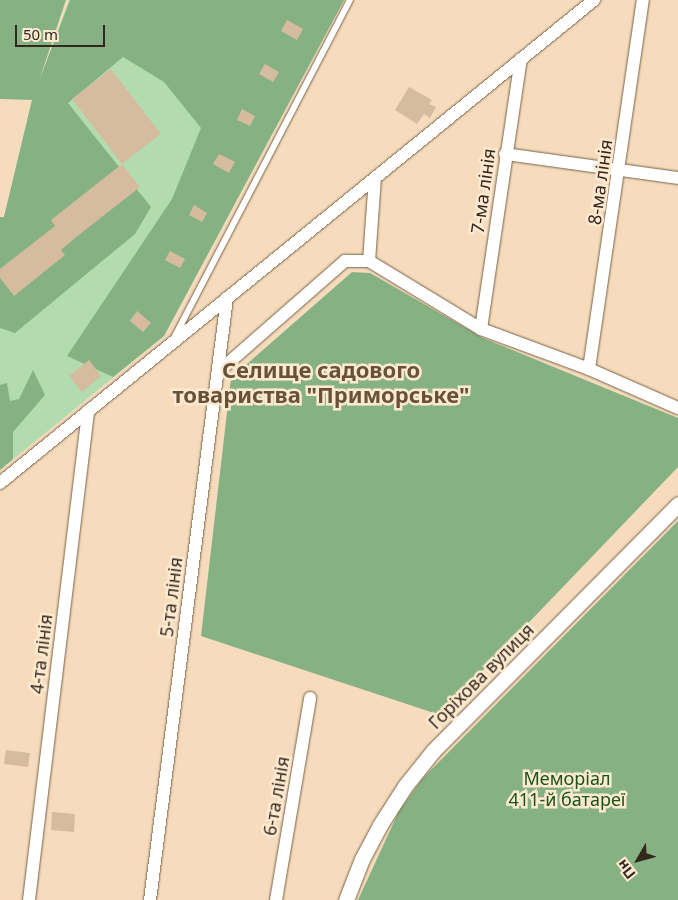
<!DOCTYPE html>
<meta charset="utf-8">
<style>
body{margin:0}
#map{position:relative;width:678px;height:900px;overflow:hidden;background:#f6dcbd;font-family:"Noto Sans",sans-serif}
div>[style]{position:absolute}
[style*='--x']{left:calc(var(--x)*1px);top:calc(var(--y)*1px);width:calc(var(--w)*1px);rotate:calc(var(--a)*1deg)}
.green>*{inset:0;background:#b2dcaf}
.forest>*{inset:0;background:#86b283}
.building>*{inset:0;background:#d6bc9f}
.roads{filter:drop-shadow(0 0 1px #796247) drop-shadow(0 0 1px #796247)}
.service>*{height:6px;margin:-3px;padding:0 3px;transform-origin:3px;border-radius:3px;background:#fff}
.minor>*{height:12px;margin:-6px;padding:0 6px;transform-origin:6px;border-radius:6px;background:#fff}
.tertiary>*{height:15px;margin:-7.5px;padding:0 7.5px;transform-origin:7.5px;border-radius:7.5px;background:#fff}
span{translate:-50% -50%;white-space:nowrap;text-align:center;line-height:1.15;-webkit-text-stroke:5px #ffead1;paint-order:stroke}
.street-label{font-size:18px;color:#32281d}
.park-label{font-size:18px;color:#175417}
.district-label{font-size:22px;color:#675137;font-weight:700}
.north{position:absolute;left:613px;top:835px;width:50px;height:50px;-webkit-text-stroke:4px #ffead1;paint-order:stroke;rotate:232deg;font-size:14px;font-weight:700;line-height:20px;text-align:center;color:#32281d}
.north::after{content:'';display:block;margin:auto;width:18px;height:22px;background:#32281d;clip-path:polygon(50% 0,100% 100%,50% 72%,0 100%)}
.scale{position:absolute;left:15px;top:25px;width:90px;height:22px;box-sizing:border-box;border:2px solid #32281d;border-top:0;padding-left:6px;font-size:15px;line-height:18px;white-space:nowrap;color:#32281d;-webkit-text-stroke:4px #ffead1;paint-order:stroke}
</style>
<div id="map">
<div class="green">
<i style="clip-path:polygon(69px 0,344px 0,164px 336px,0 470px,0 217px,4px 217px,32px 100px)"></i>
</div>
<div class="forest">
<i style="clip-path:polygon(0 0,66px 0,39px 81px,70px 0,344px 0,164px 336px,113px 377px,67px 356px,172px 199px,201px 128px,164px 82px,123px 57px,68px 103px,151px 207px,135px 234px,15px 333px,0 328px,0 217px,4px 217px,32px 100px,0 99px)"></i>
<i style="clip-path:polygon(352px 272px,370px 273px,483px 338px,678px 418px,678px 467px,440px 715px,201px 636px,231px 378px)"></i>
<i style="clip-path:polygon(33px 370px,45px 395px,13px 432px,13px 459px,0 470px,0 385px,7px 383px,10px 401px,19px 399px)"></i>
<i style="clip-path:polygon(678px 521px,678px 900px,358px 900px,399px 811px,423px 778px)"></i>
</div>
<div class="building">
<i style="clip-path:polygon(287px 20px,303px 29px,297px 40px,281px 31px)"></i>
<i style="clip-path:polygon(265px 64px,279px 72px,273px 82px,259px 74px)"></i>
<i style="clip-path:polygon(111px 69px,161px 134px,122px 164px,72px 99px)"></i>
<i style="clip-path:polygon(409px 87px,432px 100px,429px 104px,436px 107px,430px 118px,424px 114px,417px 124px,395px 110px)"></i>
<i style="clip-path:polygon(242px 109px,255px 116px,250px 126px,237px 120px)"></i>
<i style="clip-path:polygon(219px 154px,235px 162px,229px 173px,213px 164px)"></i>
<i style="clip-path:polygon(122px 164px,140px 187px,75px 238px,61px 250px,65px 255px,14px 296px,0 278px,0 269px,55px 226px,51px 220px)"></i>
<i style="clip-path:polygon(194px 205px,207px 213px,202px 222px,189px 215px)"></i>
<i style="clip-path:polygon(170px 251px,185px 259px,180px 268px,165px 260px)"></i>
<i style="clip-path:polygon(137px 311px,151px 323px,143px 332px,130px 321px)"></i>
<i style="clip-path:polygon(89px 360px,101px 376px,82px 392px,69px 376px)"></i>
<i style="clip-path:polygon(6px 750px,30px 753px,28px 767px,4px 764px)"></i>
<i style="clip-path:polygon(52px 812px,75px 814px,74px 832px,51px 830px)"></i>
</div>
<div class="roads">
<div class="service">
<i style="--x:175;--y:336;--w:379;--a:-62.5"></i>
</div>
<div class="minor">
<i style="--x:505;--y:154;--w:175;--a:7.9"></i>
<i style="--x:369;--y:261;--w:83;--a:-85.9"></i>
<i style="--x:481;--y:329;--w:273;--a:-81.6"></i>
<i style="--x:589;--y:369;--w:373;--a:-81.7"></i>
<i style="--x:218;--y:372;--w:169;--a:-41.2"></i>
<i style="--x:345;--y:261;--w:24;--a:0"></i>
<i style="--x:369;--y:261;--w:131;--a:31.3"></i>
<i style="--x:481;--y:329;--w:115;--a:20.3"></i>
<i style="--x:589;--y:369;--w:97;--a:23.7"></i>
<i style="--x:0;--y:483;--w:766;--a:-39.12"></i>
<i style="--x:29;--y:900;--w:493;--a:-83.1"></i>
<i style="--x:150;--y:900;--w:607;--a:-82.71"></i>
<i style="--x:276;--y:900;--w:205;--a:-80.4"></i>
</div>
<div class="tertiary">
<i style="--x:346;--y:900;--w:44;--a:-68.7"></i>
<i style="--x:362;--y:859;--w:38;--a:-62"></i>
<i style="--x:380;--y:825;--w:46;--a:-57.3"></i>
<i style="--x:405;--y:786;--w:45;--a:-51.3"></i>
<i style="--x:433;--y:751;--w:348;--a:-45.2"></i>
</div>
</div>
<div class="street-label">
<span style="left:600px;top:182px;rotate:-82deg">8-ма лінія</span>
<span style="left:483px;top:191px;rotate:-82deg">7-ма лінія</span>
<span style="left:171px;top:597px;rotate:-83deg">5-та лінія</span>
<span style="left:41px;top:654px;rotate:-83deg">4-та лінія</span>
<span style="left:481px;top:676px;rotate:-45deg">Горіхова вулиця</span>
<span style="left:276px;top:796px;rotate:-80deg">6-та лінія</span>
</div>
<div class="park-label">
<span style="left:567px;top:789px">Меморіал<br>411-й батареї</span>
</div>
<div class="district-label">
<span style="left:321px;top:382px">Селище садового<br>товариства "Приморське"</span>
</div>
<div class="north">Пн</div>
<div class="scale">50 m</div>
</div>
